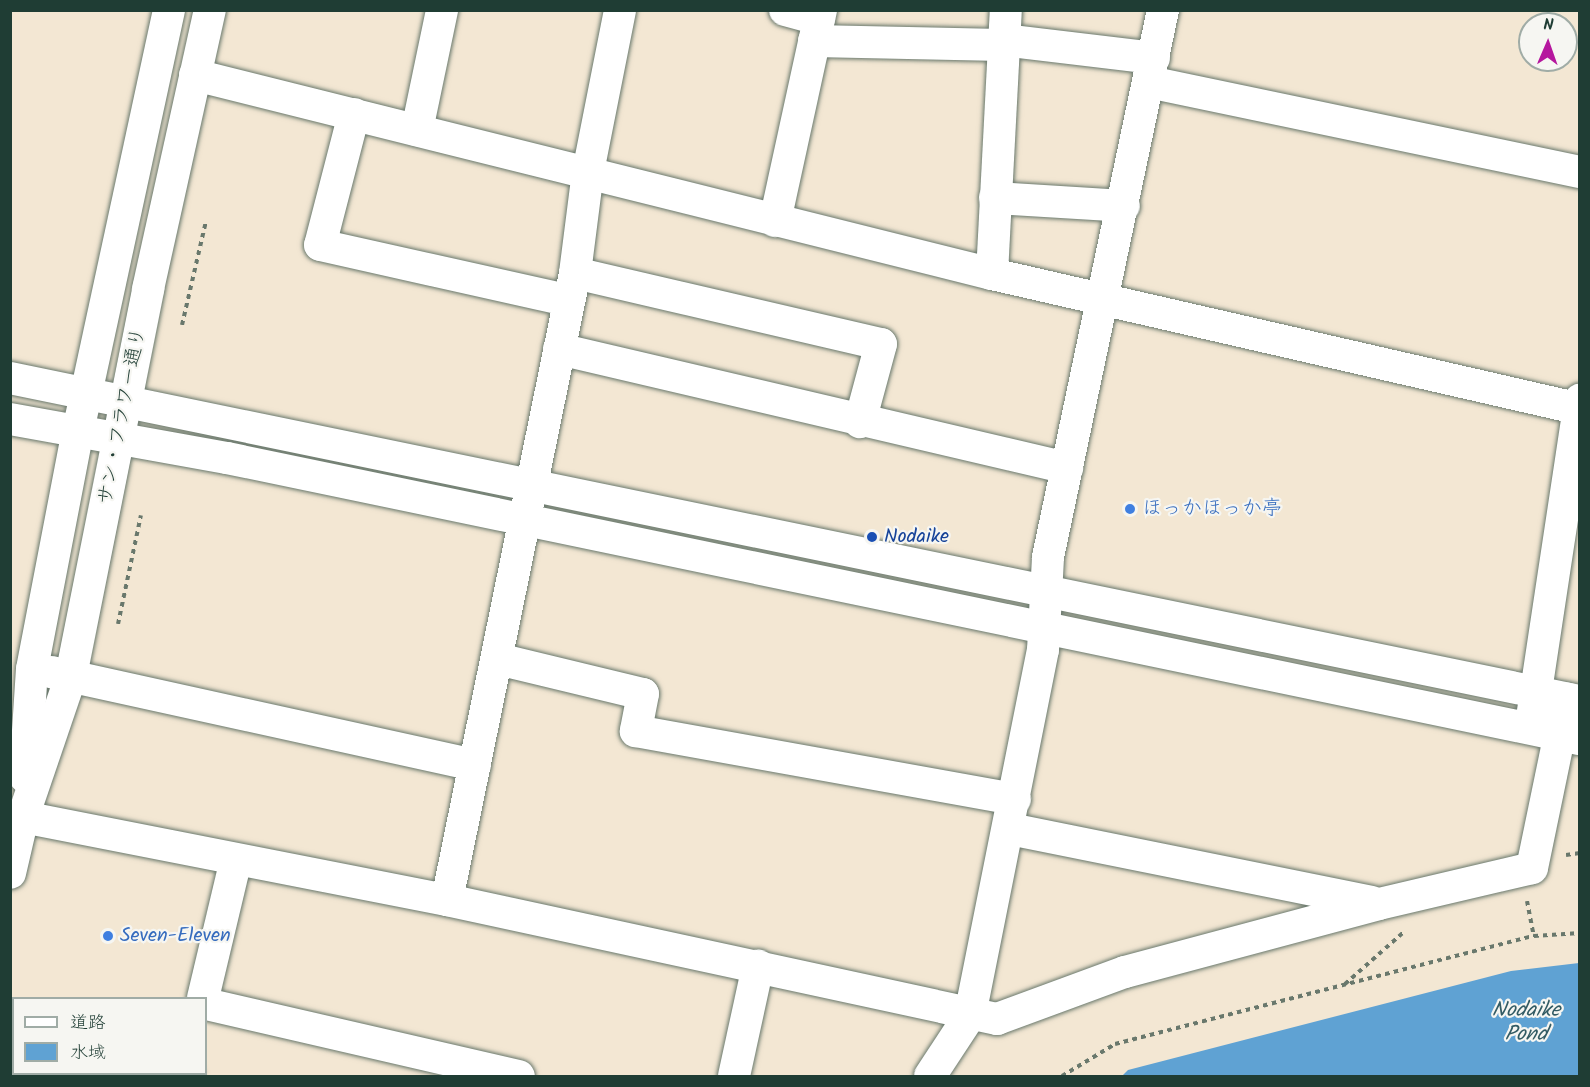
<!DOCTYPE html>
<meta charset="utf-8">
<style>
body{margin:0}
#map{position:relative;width:1590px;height:1087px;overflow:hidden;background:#f3e7d3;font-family:Kalam,"Klee One",sans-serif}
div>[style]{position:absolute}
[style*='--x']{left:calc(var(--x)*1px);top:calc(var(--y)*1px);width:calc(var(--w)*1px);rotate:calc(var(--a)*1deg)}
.water>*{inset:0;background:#5fa2d3}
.path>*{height:4px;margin-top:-2px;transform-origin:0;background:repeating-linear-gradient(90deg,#69786c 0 4.5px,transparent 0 9px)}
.roads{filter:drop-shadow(0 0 2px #69786c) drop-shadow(0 0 2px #69786c)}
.minor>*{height:32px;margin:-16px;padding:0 16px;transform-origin:16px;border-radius:16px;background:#fff}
.dots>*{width:16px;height:16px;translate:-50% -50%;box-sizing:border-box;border:3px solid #f6f6f2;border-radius:50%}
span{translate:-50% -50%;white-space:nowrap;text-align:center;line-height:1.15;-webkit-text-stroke:4.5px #f6f6f2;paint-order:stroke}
.street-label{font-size:20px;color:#1f3d34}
.shop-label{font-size:20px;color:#366cbe}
.left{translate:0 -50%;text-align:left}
.transit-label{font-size:20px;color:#164399}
.water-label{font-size:21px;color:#325b64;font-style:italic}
.frame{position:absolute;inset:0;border:12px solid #1f3d34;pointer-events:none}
.legend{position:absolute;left:12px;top:997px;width:195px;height:78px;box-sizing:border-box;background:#f6f6f2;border:2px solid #a0aca6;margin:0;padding:8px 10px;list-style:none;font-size:18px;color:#1f3d34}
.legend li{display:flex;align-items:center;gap:12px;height:30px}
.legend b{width:30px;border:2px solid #a0aca6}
.north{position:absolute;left:1518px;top:12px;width:60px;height:60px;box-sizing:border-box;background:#f6f6f2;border:2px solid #a0aca6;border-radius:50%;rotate:2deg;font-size:16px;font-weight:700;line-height:24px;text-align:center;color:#1f3d34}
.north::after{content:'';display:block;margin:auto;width:21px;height:27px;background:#b5179e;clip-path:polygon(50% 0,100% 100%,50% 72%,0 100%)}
</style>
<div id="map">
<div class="water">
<i style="clip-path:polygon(1579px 963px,1579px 1076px,1122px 1076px,1128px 1070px,1511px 971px)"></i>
</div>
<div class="path">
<i style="--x:182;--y:325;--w:107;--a:-77"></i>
<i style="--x:118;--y:624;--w:111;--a:-78.1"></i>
<i style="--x:1566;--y:855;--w:14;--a:-8"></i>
<i style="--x:1527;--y:901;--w:36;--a:79"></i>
<i style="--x:1345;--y:984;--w:80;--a:-41.5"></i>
<i style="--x:1062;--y:1076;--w:62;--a:-31.1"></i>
<i style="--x:1115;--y:1044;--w:433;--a:-14.5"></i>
<i style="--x:1534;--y:936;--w:46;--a:-3.7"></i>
</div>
<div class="roads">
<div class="minor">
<i style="--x:785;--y:10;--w:35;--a:15"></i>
<i style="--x:1003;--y:40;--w:152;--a:6.8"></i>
<i style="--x:814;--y:41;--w:188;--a:1.2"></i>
<i style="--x:195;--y:75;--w:821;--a:14.02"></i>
<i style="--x:992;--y:274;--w:603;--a:12.93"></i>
<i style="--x:1149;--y:82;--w:440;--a:11.8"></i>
<i style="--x:354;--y:114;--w:135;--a:104.5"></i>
<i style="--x:320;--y:245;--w:252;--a:12.6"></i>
<i style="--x:417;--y:130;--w:123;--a:-78.2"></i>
<i style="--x:995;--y:198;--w:129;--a:3.5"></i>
<i style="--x:775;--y:221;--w:216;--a:-77.7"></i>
<i style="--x:575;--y:273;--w:314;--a:13.1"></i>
<i style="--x:881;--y:344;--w:81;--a:105.1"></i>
<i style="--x:992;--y:274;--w:264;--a:-87"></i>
<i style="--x:559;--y:349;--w:522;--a:13.18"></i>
<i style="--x:10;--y:378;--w:1603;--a:11.63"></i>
<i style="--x:10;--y:419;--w:220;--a:10.2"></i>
<i style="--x:227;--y:458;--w:1381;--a:11.74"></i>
<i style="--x:498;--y:659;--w:149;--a:13.6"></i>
<i style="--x:643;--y:694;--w:38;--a:101"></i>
<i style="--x:636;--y:731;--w:385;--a:10.2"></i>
<i style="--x:51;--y:672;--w:434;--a:12.4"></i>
<i style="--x:1533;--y:711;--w:315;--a:-81.4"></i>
<i style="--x:25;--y:777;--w:108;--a:-86.3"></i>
<i style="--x:32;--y:669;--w:242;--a:-79.1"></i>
<i style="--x:78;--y:431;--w:431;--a:-77.8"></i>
<i style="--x:23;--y:817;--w:432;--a:11.1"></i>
<i style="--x:447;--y:900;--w:563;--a:12.21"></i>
<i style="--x:997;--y:1019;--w:136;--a:-20.2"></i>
<i style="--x:1125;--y:972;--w:263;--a:-15"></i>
<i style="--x:1379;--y:904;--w:157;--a:-13.2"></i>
<i style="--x:1532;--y:868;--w:173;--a:-78.3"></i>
<i style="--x:1010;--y:829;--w:369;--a:11.4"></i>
<i style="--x:10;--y:873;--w:57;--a:-76.9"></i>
<i style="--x:23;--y:817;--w:149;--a:-71.2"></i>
<i style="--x:71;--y:676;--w:395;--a:-78.7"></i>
<i style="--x:148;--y:289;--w:286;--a:-77.5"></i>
<i style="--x:447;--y:900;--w:640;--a:-78.46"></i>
<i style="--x:575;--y:273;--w:102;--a:-82.7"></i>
<i style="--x:588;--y:172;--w:165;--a:-78.8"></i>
<i style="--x:203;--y:998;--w:142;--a:-76.6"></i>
<i style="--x:206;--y:1004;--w:321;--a:13"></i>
<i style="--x:186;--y:1076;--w:2;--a:-63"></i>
<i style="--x:734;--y:1076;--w:113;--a:-77.7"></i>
<i style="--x:930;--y:1076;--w:73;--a:-56.7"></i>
<i style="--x:970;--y:1015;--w:372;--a:-78.7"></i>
<i style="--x:1043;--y:650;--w:93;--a:-86.9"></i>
<i style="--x:1048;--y:557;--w:559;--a:-78.13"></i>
</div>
</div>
<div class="dots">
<i style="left:1130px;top:509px;background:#3f7fe0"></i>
<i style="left:872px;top:537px;background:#1a4fb4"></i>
<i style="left:108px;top:936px;background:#3f7fe0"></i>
</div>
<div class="street-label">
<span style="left:123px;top:416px;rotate:-79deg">サン・フラワー通り</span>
</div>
<div class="shop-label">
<span class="left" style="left:1142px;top:509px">ほっかほっか亭</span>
<span class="left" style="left:120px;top:936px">Seven-Eleven</span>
</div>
<div class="transit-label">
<span class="left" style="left:884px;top:537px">Nodaike</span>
</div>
<div class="water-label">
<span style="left:1526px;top:1023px">Nodaike<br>Pond</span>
</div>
<div class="frame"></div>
<ul class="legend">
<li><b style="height:8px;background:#fff"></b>道路</li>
<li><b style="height:16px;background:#5fa2d3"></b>水域</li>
</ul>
<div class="north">N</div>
</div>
